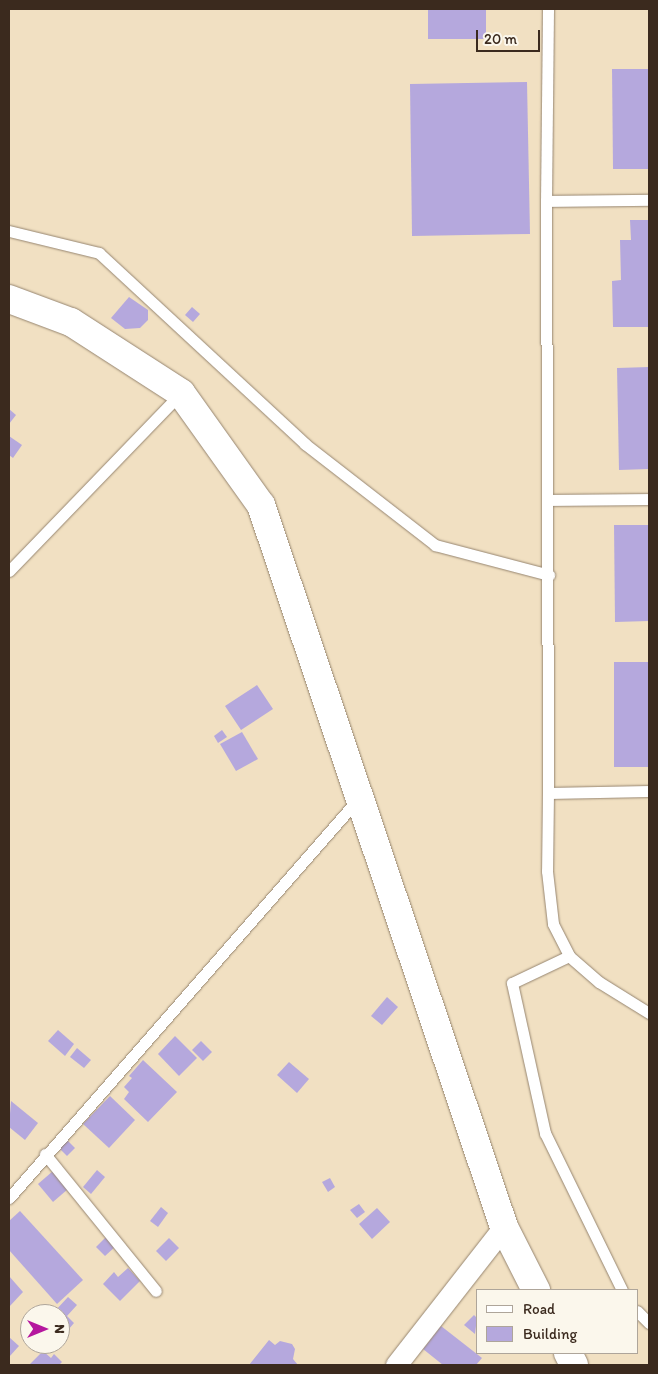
<!DOCTYPE html>
<style>
body{margin:0}
#map{position:relative;width:658px;height:1374px;overflow:hidden;background:#f1e0c2;font-family:Itim,sans-serif}
div>[style]{position:absolute}
[style*='--x']{left:calc(var(--x)*1px);top:calc(var(--y)*1px);width:calc(var(--w)*1px);rotate:calc(var(--a)*1deg)}
.building>*{inset:0;background:#b5a8dd}
.roads{filter:drop-shadow(0 0 1px #968570) drop-shadow(0 0 1px #968570)}
.service>*{height:11px;margin:-5.5px;padding:0 5.5px;transform-origin:5.5px;border-radius:5.5px;background:#fff}
.minor>*{height:21px;margin:-10.5px;padding:0 10.5px;transform-origin:10.5px;border-radius:10.5px;background:#fff}
.tertiary>*{height:28px;margin:-14px;padding:0 14px;transform-origin:14px;border-radius:14px;background:#fff}
span{translate:-50% -50%;white-space:nowrap;text-align:center;line-height:1.15;-webkit-text-stroke:4.5px #fbf7ec;paint-order:stroke}
.frame{position:absolute;inset:0;border:10px solid #3b2a1e;pointer-events:none}
.legend{position:absolute;left:476px;top:1289px;width:162px;height:65px;box-sizing:border-box;background:#fbf7ec;border:1px solid #aea59a;margin:0;padding:6px 9px;list-style:none;font-size:15px;color:#3b2a1e}
.legend li{display:flex;align-items:center;gap:10px;height:25px}
.legend b{width:25px;border:1px solid #aea59a}
.north{position:absolute;left:20px;top:1304px;width:50px;height:50px;box-sizing:border-box;background:#fbf7ec;border:1px solid #aea59a;border-radius:50%;rotate:90deg;font-size:14px;font-weight:700;line-height:20px;text-align:center;color:#3b2a1e}
.north::after{content:'';display:block;margin:auto;width:18px;height:22px;background:#b5179e;clip-path:polygon(50% 0,100% 100%,50% 72%,0 100%)}
.scale{position:absolute;left:476px;top:30px;width:64px;height:22px;box-sizing:border-box;border:2px solid #3b2a1e;border-top:0;padding-left:6px;font-size:15px;line-height:18px;white-space:nowrap;color:#3b2a1e;-webkit-text-stroke:4px #fbf7ec;paint-order:stroke}
</style>
<div id="map">
<div class="building">
<i style="clip-path:polygon(428px 9px,486px 9px,486px 39px,428px 39px)"></i>
<i style="clip-path:polygon(612px 69px,649px 69px,649px 169px,613px 169px)"></i>
<i style="clip-path:polygon(527px 82px,530px 234px,412px 236px,410px 84px)"></i>
<i style="clip-path:polygon(630px 220px,649px 220px,649px 327px,613px 327px,612px 281px,621px 280px,620px 240px,631px 240px)"></i>
<i style="clip-path:polygon(129px 297px,148px 310px,148px 320px,140px 328px,125px 329px,111px 318px)"></i>
<i style="clip-path:polygon(192px 307px,200px 314px,193px 322px,185px 315px)"></i>
<i style="clip-path:polygon(649px 367px,649px 469px,619px 470px,617px 368px)"></i>
<i style="clip-path:polygon(9px 409px,16px 415px,9px 424px)"></i>
<i style="clip-path:polygon(9px 436px,22px 445px,13px 458px,9px 455px)"></i>
<i style="clip-path:polygon(614px 525px,649px 525px,649px 621px,615px 622px)"></i>
<i style="clip-path:polygon(614px 662px,649px 662px,649px 767px,614px 767px)"></i>
<i style="clip-path:polygon(257px 685px,273px 709px,241px 730px,225px 706px)"></i>
<i style="clip-path:polygon(222px 730px,227px 737px,218px 743px,214px 736px)"></i>
<i style="clip-path:polygon(242px 732px,258px 759px,236px 771px,220px 744px)"></i>
<i style="clip-path:polygon(387px 997px,398px 1007px,382px 1025px,371px 1016px)"></i>
<i style="clip-path:polygon(58px 1030px,74px 1044px,65px 1056px,48px 1041px)"></i>
<i style="clip-path:polygon(175px 1036px,197px 1058px,179px 1076px,158px 1054px)"></i>
<i style="clip-path:polygon(201px 1041px,212px 1052px,203px 1061px,192px 1050px)"></i>
<i style="clip-path:polygon(77px 1048px,91px 1060px,84px 1068px,70px 1057px)"></i>
<i style="clip-path:polygon(143px 1060px,177px 1092px,148px 1122px,124px 1099px,129px 1092px,124px 1087px,132px 1078px,129px 1076px)"></i>
<i style="clip-path:polygon(289px 1062px,309px 1079px,297px 1093px,277px 1075px)"></i>
<i style="clip-path:polygon(110px 1096px,135px 1120px,109px 1148px,83px 1124px)"></i>
<i style="clip-path:polygon(11px 1101px,38px 1123px,25px 1140px,9px 1127px)"></i>
<i style="clip-path:polygon(65px 1138px,75px 1148px,67px 1156px,57px 1146px)"></i>
<i style="clip-path:polygon(97px 1170px,105px 1177px,91px 1194px,83px 1187px)"></i>
<i style="clip-path:polygon(53px 1171px,68px 1189px,53px 1202px,38px 1184px)"></i>
<i style="clip-path:polygon(330px 1178px,335px 1187px,328px 1192px,322px 1182px)"></i>
<i style="clip-path:polygon(359px 1204px,365px 1212px,357px 1218px,350px 1210px)"></i>
<i style="clip-path:polygon(161px 1207px,168px 1213px,158px 1227px,150px 1221px)"></i>
<i style="clip-path:polygon(377px 1208px,390px 1222px,372px 1239px,359px 1224px)"></i>
<i style="clip-path:polygon(20px 1211px,83px 1280px,57px 1304px,9px 1250px,9px 1221px)"></i>
<i style="clip-path:polygon(107px 1236px,116px 1246px,105px 1256px,96px 1247px)"></i>
<i style="clip-path:polygon(169px 1238px,179px 1248px,166px 1261px,156px 1251px)"></i>
<i style="clip-path:polygon(128px 1268px,140px 1281px,120px 1301px,103px 1284px,114px 1272px,118px 1277px)"></i>
<i style="clip-path:polygon(9px 1276px,23px 1292px,9px 1307px)"></i>
<i style="clip-path:polygon(68px 1297px,77px 1305px,67px 1316px,74px 1323px,63px 1336px,60px 1333px,60px 1314px,55px 1311px)"></i>
<i style="clip-path:polygon(474px 1315px,477px 1318px,475px 1334px,464px 1325px)"></i>
<i style="clip-path:polygon(441px 1326px,482px 1358px,476px 1365px,443px 1365px,423px 1349px)"></i>
<i style="clip-path:polygon(9px 1337px,19px 1346px,9px 1357px)"></i>
<i style="clip-path:polygon(269px 1340px,275px 1345px,280px 1341px,292px 1344px,295px 1349px,293px 1359px,298px 1365px,249px 1365px)"></i>
<i style="clip-path:polygon(43px 1351px,51px 1358px,54px 1354px,62px 1362px,59px 1365px,29px 1365px)"></i>
</div>
<div class="roads">
<div class="service">
<i style="--x:546;--y:201;--w:192;--a:-89.4"></i>
<i style="--x:9;--y:231;--w:93;--a:13.7"></i>
<i style="--x:99;--y:253;--w:281;--a:42.8"></i>
<i style="--x:305;--y:444;--w:165;--a:37.8"></i>
<i style="--x:435;--y:545;--w:118;--a:14.7"></i>
<i style="--x:549;--y:500;--w:100;--a:-0.6"></i>
<i style="--x:9;--y:571;--w:248;--a:-46"></i>
<i style="--x:649;--y:791;--w:101;--a:178.9"></i>
<i style="--x:548;--y:793;--w:78;--a:90.7"></i>
<i style="--x:547;--y:871;--w:53;--a:83.5"></i>
<i style="--x:553;--y:924;--w:36;--a:63"></i>
<i style="--x:569;--y:956;--w:40;--a:41"></i>
<i style="--x:599;--y:982;--w:59;--a:31.8"></i>
<i style="--x:548;--y:793;--w:592;--a:-90.19"></i>
<i style="--x:546;--y:201;--w:103;--a:-0.6"></i>
<i style="--x:569;--y:956;--w:63;--a:154.7"></i>
<i style="--x:512;--y:983;--w:154;--a:77.6"></i>
<i style="--x:545;--y:1133;--w:175;--a:63.9"></i>
<i style="--x:45;--y:1154;--w:176;--a:51"></i>
<i style="--x:9;--y:1198;--w:532;--a:-48.81"></i>
<i style="--x:637;--y:1311;--w:17;--a:45"></i>
</div>
<div class="minor">
<i style="--x:396;--y:1365;--w:175;--a:-52"></i>
</div>
<div class="tertiary">
<i style="--x:9;--y:299;--w:66;--a:20.4"></i>
<i style="--x:71;--y:322;--w:131;--a:32.8"></i>
<i style="--x:181;--y:393;--w:138;--a:54.5"></i>
<i style="--x:261;--y:505;--w:762;--a:71.4"></i>
<i style="--x:504;--y:1227;--w:71;--a:63.1"></i>
<i style="--x:568;--y:1353;--w:13;--a:63"></i>
</div>
</div>
<div class="frame"></div>
<ul class="legend">
<li><b style="height:6px;background:#fff"></b>Road</li>
<li><b style="height:14px;background:#b5a8dd"></b>Building</li>
</ul>
<div class="north">N</div>
<div class="scale">20 m</div>
</div>
